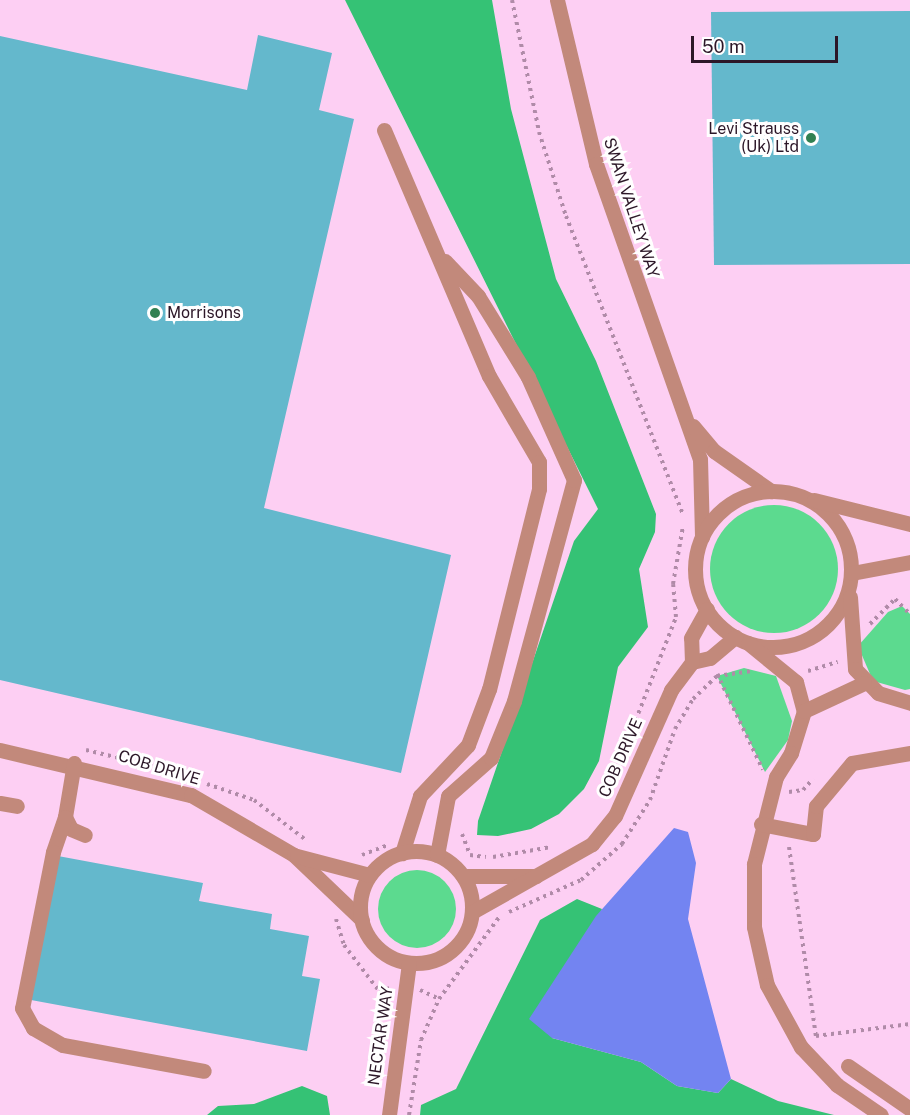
<!DOCTYPE html>
<style>
body{margin:0}
#map{position:relative;width:910px;height:1115px;overflow:hidden;background:#fdcff3;font-family:"Public Sans",sans-serif}
div>[style]{position:absolute}
[style*='--x']{left:calc(var(--x)*1px);top:calc(var(--y)*1px);width:calc(var(--w)*1px);rotate:calc(var(--a)*1deg)}
.green>*{inset:0;background:#5cda8f}
.round{border-radius:50%}
.forest>*{inset:0;background:#35c275}
.water>*{inset:0;background:#7384f1}
.building>*{inset:0;background:#64b8cc}
.path>*{height:4px;margin-top:-2px;transform-origin:0;background:repeating-linear-gradient(90deg,#b08ba8 0 3px,transparent 0 7.5px)}
.minor>*{height:15px;margin:-7.5px;padding:0 7.5px;transform-origin:7.5px;border-radius:7.5px;background:#c2897b}
.minor>.ring{margin:-7.5px;padding:0;box-sizing:content-box;background:none;border:15px solid #c2897b;border-radius:50%}
.dots>*{width:16px;height:16px;translate:-50% -50%;box-sizing:border-box;border:3px solid #fff;border-radius:50%}
span{translate:-50% -50%;white-space:nowrap;text-align:center;line-height:1.15;-webkit-text-stroke:6px #fff;paint-order:stroke}
.poi-label{font-size:16px;color:#2c1728}
.right{translate:-100% -50%;text-align:right}
.left{translate:0 -50%;text-align:left}
.street-label{font-size:16px;color:#2c1728}
.scale{position:absolute;left:691px;top:36px;width:147px;height:27px;box-sizing:border-box;border:3px solid #2c1728;border-top:0;padding-left:8px;font-size:18px;line-height:21px;white-space:nowrap;color:#2c1728;-webkit-text-stroke:4px #fff;paint-order:stroke}
</style>
<div id="map">
<div class="green">
<i class="round" style="left:710px;top:505px;width:128px;height:128px"></i>
<i style="clip-path:polygon(902px 606px,910px 614px,910px 689px,905px 690px,873px 681px,858px 646px,888px 612px)"></i>
<i style="clip-path:polygon(744px 668px,776px 676px,792px 721px,788px 740px,765px 772px,717px 676px)"></i>
<i class="round" style="left:378px;top:870px;width:78px;height:78px"></i>
</div>
<div class="forest">
<i style="clip-path:polygon(345px 0,492px 0,511px 109px,556px 279px,596px 361px,656px 514px,655px 532px,639px 569px,648px 627px,618px 667px,599px 761px,584px 789px,559px 814px,531px 829px,498px 836px,477px 835px,478px 821px,574px 541px,598px 509px)"></i>
<i style="clip-path:polygon(577px 899px,602px 909px,552px 1038px,641px 1062px,677px 1086px,718px 1093px,731px 1079px,778px 1101px,834px 1115px,420px 1115px,421px 1105px,456px 1089px,540px 920px)"></i>
<i style="clip-path:polygon(302px 1086px,327px 1096px,330px 1115px,207px 1115px,218px 1106px,254px 1104px)"></i>
</div>
<div class="water">
<i style="clip-path:polygon(674px 828px,688px 832px,696px 863px,688px 919px,731px 1079px,718px 1093px,677px 1086px,641px 1062px,552px 1038px,529px 1019px,596px 916px)"></i>
</div>
<div class="building">
<i style="clip-path:polygon(910px 11px,910px 264px,714px 265px,711px 12px)"></i>
<i style="clip-path:polygon(258px 35px,332px 53px,319px 110px,354px 119px,264px 508px,451px 555px,401px 773px,0 680px,0 36px,247px 90px)"></i>
<i style="clip-path:polygon(58px 856px,203px 883px,199px 901px,272px 914px,270px 929px,309px 936px,302px 976px,320px 979px,307px 1051px,31px 1000px)"></i>
</div>
<div class="path">
<i style="--x:512;--y:0;--w:135;--a:78.4"></i>
<i style="--x:539;--y:132;--w:88;--a:72.2"></i>
<i style="--x:566;--y:216;--w:321;--a:68.6"></i>
<i style="--x:870;--y:624;--w:35;--a:-45"></i>
<i style="--x:895;--y:599;--w:21;--a:45"></i>
<i style="--x:808;--y:671;--w:31;--a:-17"></i>
<i style="--x:717;--y:674;--w:106;--a:64.4"></i>
<i style="--x:86;--y:750;--w:68;--a:13.6"></i>
<i style="--x:622;--y:755;--w:148;--a:-68.6"></i>
<i style="--x:676;--y:617;--w:33;--a:-95"></i>
<i style="--x:673;--y:584;--w:59;--a:-80.2"></i>
<i style="--x:207;--y:784;--w:50;--a:18.8"></i>
<i style="--x:254;--y:800;--w:66;--a:37.6"></i>
<i style="--x:789;--y:792;--w:14;--a:-8"></i>
<i style="--x:803;--y:790;--w:15;--a:-48"></i>
<i style="--x:462;--y:834;--w:22;--a:69"></i>
<i style="--x:470;--y:855;--w:16;--a:7"></i>
<i style="--x:789;--y:847;--w:191;--a:81.9"></i>
<i style="--x:816;--y:1036;--w:95;--a:-7.3"></i>
<i style="--x:362;--y:855;--w:26;--a:-21"></i>
<i style="--x:493;--y:857;--w:59;--a:-9.8"></i>
<i style="--x:509;--y:912;--w:79;--a:-24"></i>
<i style="--x:581;--y:880;--w:55;--a:-41.3"></i>
<i style="--x:622;--y:844;--w:52;--a:-57.5"></i>
<i style="--x:650;--y:800;--w:75;--a:-70.6"></i>
<i style="--x:675;--y:729;--w:35;--a:-59"></i>
<i style="--x:693;--y:699;--w:33;--a:-44"></i>
<i style="--x:717;--y:676;--w:37;--a:-8"></i>
<i style="--x:336;--y:919;--w:27;--a:73"></i>
<i style="--x:344;--y:945;--w:58;--a:52.7"></i>
<i style="--x:379;--y:991;--w:11;--a:-15"></i>
<i style="--x:420;--y:990;--w:21;--a:25"></i>
<i style="--x:409;--y:1115;--w:76;--a:-80.9"></i>
<i style="--x:421;--y:1040;--w:45;--a:-66.3"></i>
<i style="--x:439;--y:999;--w:103;--a:-53.7"></i>
</div>
<div class="minor">
<i style="--x:557;--y:0;--w:169;--a:76.6"></i>
<i style="--x:596;--y:164;--w:313;--a:70.6"></i>
<i style="--x:700;--y:459;--w:78;--a:88.5"></i>
<i style="--x:384;--y:130;--w:267;--a:66.9"></i>
<i style="--x:489;--y:376;--w:99;--a:59.8"></i>
<i style="--x:539;--y:462;--w:27;--a:90"></i>
<i style="--x:539;--y:489;--w:206;--a:104"></i>
<i style="--x:489;--y:689;--w:60;--a:110.6"></i>
<i style="--x:468;--y:745;--w:70;--a:133.3"></i>
<i style="--x:420;--y:796;--w:60;--a:107.5"></i>
<i style="--x:693;--y:426;--w:33;--a:50"></i>
<i style="--x:714;--y:451;--w:70;--a:35.1"></i>
<i class="ring" style="left:695px;top:491px;width:141px;height:141px"></i>
<i style="--x:814;--y:500;--w:99;--a:14"></i>
<i style="--x:852;--y:573;--w:59;--a:-10.7"></i>
<i style="--x:850;--y:597;--w:72;--a:86"></i>
<i style="--x:855;--y:669;--w:33;--a:46"></i>
<i style="--x:878;--y:693;--w:34;--a:17"></i>
<i style="--x:748;--y:643;--w:62;--a:39.1"></i>
<i style="--x:796;--y:682;--w:30;--a:75"></i>
<i style="--x:804;--y:711;--w:44;--a:107.2"></i>
<i style="--x:791;--y:753;--w:28;--a:122"></i>
<i style="--x:776;--y:777;--w:90;--a:104.2"></i>
<i style="--x:754;--y:864;--w:63;--a:90"></i>
<i style="--x:754;--y:927;--w:59;--a:77.4"></i>
<i style="--x:767;--y:985;--w:71;--a:61.3"></i>
<i style="--x:801;--y:1047;--w:52;--a:46.5"></i>
<i style="--x:837;--y:1085;--w:53;--a:34.3"></i>
<i style="--x:692;--y:662;--w:18;--a:-13"></i>
<i style="--x:710;--y:658;--w:33;--a:-40"></i>
<i style="--x:804;--y:711;--w:66;--a:-25"></i>
<i style="--x:0;--y:750;--w:196;--a:13.3"></i>
<i style="--x:191;--y:795;--w:119;--a:30.2"></i>
<i style="--x:294;--y:855;--w:94;--a:43.7"></i>
<i style="--x:74;--y:763;--w:55;--a:99.5"></i>
<i style="--x:65;--y:817;--w:13;--a:63"></i>
<i style="--x:71;--y:829;--w:15;--a:23"></i>
<i style="--x:0;--y:803;--w:17;--a:10"></i>
<i style="--x:65;--y:817;--w:37;--a:109"></i>
<i style="--x:53;--y:852;--w:159;--a:101.2"></i>
<i style="--x:22;--y:1008;--w:23;--a:61"></i>
<i style="--x:33;--y:1028;--w:34;--a:30"></i>
<i style="--x:63;--y:1045;--w:143;--a:10.4"></i>
<i style="--x:761;--y:824;--w:53;--a:10.9"></i>
<i style="--x:813;--y:834;--w:28;--a:-84"></i>
<i style="--x:816;--y:806;--w:56;--a:-50.1"></i>
<i style="--x:852;--y:763;--w:59;--a:-9.8"></i>
<i class="ring" style="left:360px;top:851px;width:97px;height:97px"></i>
<i style="--x:437;--y:855;--w:60;--a:-79.4"></i>
<i style="--x:448;--y:796;--w:57;--a:-41.5"></i>
<i style="--x:491;--y:758;--w:61;--a:-68"></i>
<i style="--x:514;--y:701;--w:229;--a:-74.8"></i>
<i style="--x:574;--y:480;--w:113;--a:-114.1"></i>
<i style="--x:528;--y:377;--w:95;--a:-121.7"></i>
<i style="--x:478;--y:296;--w:48;--a:-133.3"></i>
<i style="--x:297;--y:856;--w:75;--a:14.6"></i>
<i style="--x:463;--y:876;--w:73;--a:0"></i>
<i style="--x:472;--y:912;--w:138;--a:-29.5"></i>
<i style="--x:592;--y:844;--w:36;--a:-51"></i>
<i style="--x:615;--y:816;--w:138;--a:-66"></i>
<i style="--x:671;--y:690;--w:35;--a:-53"></i>
<i style="--x:692;--y:662;--w:24;--a:-92"></i>
<i style="--x:691;--y:638;--w:33;--a:-61"></i>
<i style="--x:848;--y:1066;--w:75;--a:34.7"></i>
<i style="--x:389;--y:1115;--w:153;--a:-82.5"></i>
</div>
<div class="dots">
<i style="left:811px;top:138px;background:#318152"></i>
<i style="left:155px;top:313px;background:#318152"></i>
</div>
<div class="poi-label">
<span class="right" style="left:799px;top:138px">Levi Strauss<br>(Uk) Ltd</span>
<span class="left" style="left:167px;top:313px">Morrisons</span>
</div>
<div class="street-label">
<span style="left:631px;top:208px;rotate:72deg">SWAN VALLEY WAY</span>
<span style="left:621px;top:758px;rotate:-66deg">COB DRIVE</span>
<span style="left:159px;top:768px;rotate:17deg">COB DRIVE</span>
<span style="left:381px;top:1036px;rotate:-82deg">NECTAR WAY</span>
</div>
<div class="scale">50 m</div>
</div>
